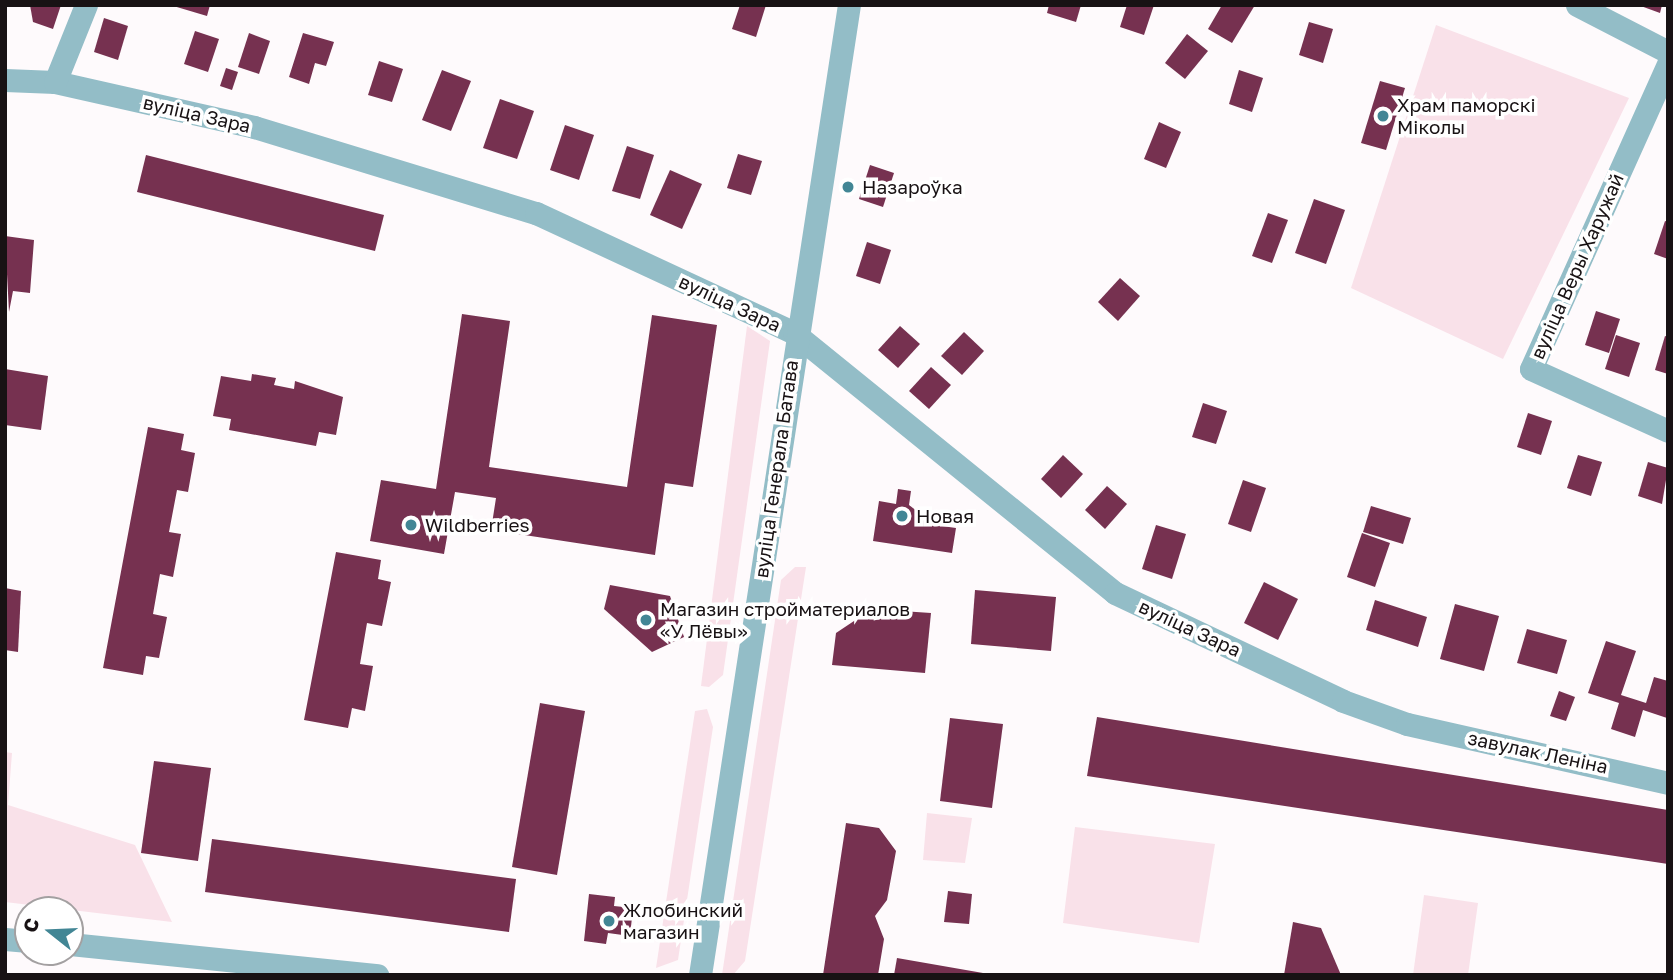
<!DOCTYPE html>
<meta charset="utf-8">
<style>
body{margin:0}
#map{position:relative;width:1673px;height:980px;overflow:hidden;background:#fefafc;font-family:"Golos Text",sans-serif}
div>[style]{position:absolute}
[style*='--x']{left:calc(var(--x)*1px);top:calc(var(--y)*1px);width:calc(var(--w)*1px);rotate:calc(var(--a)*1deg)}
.green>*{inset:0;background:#f9e1e9}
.building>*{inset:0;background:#763150}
.minor>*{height:23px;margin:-11.5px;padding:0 11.5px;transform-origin:11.5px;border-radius:11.5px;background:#93bdc7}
.dots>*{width:19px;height:19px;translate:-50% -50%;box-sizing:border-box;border:4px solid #fff;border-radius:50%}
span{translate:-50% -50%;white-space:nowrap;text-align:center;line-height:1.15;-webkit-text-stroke:7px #fff;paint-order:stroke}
.poi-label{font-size:19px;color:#181214}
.left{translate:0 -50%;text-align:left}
.street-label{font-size:19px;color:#181214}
.frame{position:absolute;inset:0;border:7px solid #181214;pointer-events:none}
.north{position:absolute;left:14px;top:896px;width:70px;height:70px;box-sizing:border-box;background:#fff;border:2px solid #a3a0a1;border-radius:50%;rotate:288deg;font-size:19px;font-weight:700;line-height:28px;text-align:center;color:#181214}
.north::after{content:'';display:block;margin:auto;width:24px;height:32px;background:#428695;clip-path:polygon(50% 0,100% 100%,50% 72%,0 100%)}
</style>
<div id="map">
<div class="green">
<i style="clip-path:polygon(1436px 25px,1629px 98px,1503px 359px,1351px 288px)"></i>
<i style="clip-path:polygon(747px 326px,770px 341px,723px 675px,709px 687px,701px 686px)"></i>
<i style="clip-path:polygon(795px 567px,806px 567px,745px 961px,733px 975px,722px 975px,781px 580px)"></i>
<i style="clip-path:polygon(707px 709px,713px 727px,678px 960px,656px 968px,695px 711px)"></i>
<i style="clip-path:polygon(5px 752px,12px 753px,8px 805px,135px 845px,172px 922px,5px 902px)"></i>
<i style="clip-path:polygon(927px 813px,972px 818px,965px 863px,923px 860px)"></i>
<i style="clip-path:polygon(1075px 827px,1215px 844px,1199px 943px,1063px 923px)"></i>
<i style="clip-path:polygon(1424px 895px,1478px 903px,1468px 975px,1413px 975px)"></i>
</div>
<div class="building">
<i style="clip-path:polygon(30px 5px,61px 5px,53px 29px,33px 22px)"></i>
<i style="clip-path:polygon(170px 5px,210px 5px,207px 16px)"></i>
<i style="clip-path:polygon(740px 5px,766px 5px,756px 37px,732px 29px)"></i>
<i style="clip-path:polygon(1049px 5px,1081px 5px,1076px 22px,1047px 13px)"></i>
<i style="clip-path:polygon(1127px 5px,1154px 5px,1144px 35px,1120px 27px)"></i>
<i style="clip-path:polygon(1222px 5px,1255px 5px,1232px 43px,1208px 29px)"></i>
<i style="clip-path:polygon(1638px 5px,1662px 5px,1660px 13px)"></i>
<i style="clip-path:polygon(104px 18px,128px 26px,118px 60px,94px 52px)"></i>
<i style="clip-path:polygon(1309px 22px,1333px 29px,1323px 63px,1299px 55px)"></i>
<i style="clip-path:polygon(195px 31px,219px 39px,208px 72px,184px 64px)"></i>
<i style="clip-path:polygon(249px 33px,270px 41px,259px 74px,238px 67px)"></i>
<i style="clip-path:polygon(303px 33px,334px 42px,326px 66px,315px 63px,309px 84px,289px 77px)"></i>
<i style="clip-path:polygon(1187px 34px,1208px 51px,1185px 79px,1165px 63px)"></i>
<i style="clip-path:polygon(379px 61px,403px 69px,392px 102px,368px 95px)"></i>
<i style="clip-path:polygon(226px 68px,238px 72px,232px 90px,220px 86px)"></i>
<i style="clip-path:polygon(442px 70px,471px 81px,451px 131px,422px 120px)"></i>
<i style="clip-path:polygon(1239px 70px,1263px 78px,1252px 112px,1229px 104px)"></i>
<i style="clip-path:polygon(1380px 81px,1405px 88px,1386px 150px,1361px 143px)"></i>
<i style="clip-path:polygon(500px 99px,534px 111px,517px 159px,483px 148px)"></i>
<i style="clip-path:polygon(1159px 122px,1181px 132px,1166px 168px,1144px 159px)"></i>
<i style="clip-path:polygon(565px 125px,594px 135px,579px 180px,550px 170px)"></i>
<i style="clip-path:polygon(627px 146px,654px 155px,640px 199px,612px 191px)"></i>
<i style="clip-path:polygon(738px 154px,762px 161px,751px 195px,727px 188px)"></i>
<i style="clip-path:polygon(146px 155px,384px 215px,375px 251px,137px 192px)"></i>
<i style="clip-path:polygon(870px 165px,894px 173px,883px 207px,859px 199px)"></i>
<i style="clip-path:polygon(670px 170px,702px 184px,682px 229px,650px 215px)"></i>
<i style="clip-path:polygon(1314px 199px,1345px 210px,1326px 264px,1295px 253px)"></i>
<i style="clip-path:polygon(1268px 213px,1288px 220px,1272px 263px,1252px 256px)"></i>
<i style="clip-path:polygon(1665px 221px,1668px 222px,1668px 259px,1654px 254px)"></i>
<i style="clip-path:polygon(5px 236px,34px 240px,30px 293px,13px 291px,9px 312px)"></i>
<i style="clip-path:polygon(867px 242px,891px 250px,880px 284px,856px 276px)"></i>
<i style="clip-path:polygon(1120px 278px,1140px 296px,1118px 321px,1098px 302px)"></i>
<i style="clip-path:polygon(1596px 311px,1620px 319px,1609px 353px,1585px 345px)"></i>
<i style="clip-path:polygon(462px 314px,510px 321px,489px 467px,627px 487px,652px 315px,717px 325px,693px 487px,665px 483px,655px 555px,491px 530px,496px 498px,455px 492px,444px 554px,370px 541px,381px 480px,436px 489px)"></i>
<i style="clip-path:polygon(900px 326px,920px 344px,898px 368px,878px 350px)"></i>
<i style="clip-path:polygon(964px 332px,984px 351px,962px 375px,941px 356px)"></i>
<i style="clip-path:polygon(1616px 335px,1640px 343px,1629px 377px,1605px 369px)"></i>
<i style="clip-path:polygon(1665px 336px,1668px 337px,1668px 374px,1655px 370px)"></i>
<i style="clip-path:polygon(931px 367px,951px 385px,929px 409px,909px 391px)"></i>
<i style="clip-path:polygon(5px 369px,48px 376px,41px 430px,5px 425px)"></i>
<i style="clip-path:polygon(252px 374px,276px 378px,274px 385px,294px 389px,295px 381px,343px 397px,336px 435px,319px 432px,316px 446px,229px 430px,231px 419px,213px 416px,221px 376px,251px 381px)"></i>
<i style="clip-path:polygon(1203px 403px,1227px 411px,1216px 444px,1192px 437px)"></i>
<i style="clip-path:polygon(1528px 413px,1552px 421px,1541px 455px,1517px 447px)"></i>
<i style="clip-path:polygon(148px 427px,184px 434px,181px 450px,195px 453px,188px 492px,177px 490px,169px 532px,181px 534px,173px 577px,160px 574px,153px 614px,167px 617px,159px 658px,146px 656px,143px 675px,103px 668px)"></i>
<i style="clip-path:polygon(1063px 455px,1083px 474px,1061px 498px,1041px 479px)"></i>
<i style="clip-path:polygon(1578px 455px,1602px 462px,1591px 496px,1567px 488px)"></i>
<i style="clip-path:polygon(1648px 462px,1668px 468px,1662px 504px,1638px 496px)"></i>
<i style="clip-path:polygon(1243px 480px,1266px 488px,1251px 532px,1228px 524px)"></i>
<i style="clip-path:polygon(1107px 486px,1127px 504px,1105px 529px,1085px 510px)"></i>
<i style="clip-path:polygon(898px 489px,911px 491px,909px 505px,935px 525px,956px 528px,952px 553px,873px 541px,879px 501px,896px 504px)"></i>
<i style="clip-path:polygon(1371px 506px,1411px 518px,1403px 544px,1363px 532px)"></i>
<i style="clip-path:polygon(1156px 525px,1186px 534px,1172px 579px,1142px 569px)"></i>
<i style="clip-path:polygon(1362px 533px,1390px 543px,1375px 587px,1347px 577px)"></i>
<i style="clip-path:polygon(336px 552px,381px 560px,378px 579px,391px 582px,382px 626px,367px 623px,360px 664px,373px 666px,365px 711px,352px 708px,348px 728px,304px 720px)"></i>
<i style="clip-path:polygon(1264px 582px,1298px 599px,1278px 640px,1244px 623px)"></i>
<i style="clip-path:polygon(610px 585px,670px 596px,684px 637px,652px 652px,604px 609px)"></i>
<i style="clip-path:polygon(5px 588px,21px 591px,18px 652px,5px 650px)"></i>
<i style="clip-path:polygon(975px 590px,1056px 597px,1051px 651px,971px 644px)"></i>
<i style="clip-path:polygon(1375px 600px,1427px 617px,1418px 647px,1366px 630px)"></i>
<i style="clip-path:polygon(1455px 604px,1499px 616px,1484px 671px,1440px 659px)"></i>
<i style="clip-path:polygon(872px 609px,931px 613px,925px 673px,832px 665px,836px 633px)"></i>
<i style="clip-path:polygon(1527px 629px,1567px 640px,1557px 674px,1517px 663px)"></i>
<i style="clip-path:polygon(1606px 641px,1636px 651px,1621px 695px,1646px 703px,1654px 677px,1668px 681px,1667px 718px,1643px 710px,1635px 737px,1611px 729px,1619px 703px,1588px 693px)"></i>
<i style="clip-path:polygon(1559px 691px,1575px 697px,1566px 721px,1550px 716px)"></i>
<i style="clip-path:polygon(540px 703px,585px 711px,557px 875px,512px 867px)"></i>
<i style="clip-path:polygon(1097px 717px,1668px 810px,1668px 864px,1087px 776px)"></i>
<i style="clip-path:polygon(950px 718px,1003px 724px,992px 808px,940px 801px)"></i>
<i style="clip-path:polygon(154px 761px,211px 768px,198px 861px,141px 853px)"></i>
<i style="clip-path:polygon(846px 823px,879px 828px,896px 851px,887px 900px,875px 916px,884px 939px,878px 975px,823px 975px)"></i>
<i style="clip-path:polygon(212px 839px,516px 879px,509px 932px,205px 892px)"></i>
<i style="clip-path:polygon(948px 891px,972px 894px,969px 924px,944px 922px)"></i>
<i style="clip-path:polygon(589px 894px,615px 897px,614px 906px,633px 908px,630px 936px,608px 933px,606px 944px,584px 941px)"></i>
<i style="clip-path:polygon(1293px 922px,1321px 928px,1341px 975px,1284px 975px)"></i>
<i style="clip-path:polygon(897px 958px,983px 973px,983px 975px,894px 975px)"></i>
</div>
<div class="minor">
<i style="--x:1577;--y:5;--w:102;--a:27.3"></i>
<i style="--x:1668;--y:64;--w:334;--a:114.2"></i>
<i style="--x:1531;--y:369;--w:150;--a:24.3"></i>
<i style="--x:5;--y:80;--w:50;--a:2.3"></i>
<i style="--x:55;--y:82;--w:204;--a:12.7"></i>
<i style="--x:254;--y:127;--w:295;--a:17"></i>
<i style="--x:536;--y:213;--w:285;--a:24.9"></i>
<i style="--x:794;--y:333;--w:413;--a:39"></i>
<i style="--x:1115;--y:593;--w:252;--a:25.3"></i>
<i style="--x:1343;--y:701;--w:68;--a:19.8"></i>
<i style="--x:1407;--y:724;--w:268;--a:12.7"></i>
<i style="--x:55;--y:82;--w:83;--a:-68.1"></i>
<i style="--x:5;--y:939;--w:23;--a:5"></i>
<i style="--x:70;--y:944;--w:309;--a:5.8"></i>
<i style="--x:700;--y:975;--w:981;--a:-81.27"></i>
</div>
<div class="dots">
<i style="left:1383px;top:116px;background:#428695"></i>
<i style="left:848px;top:187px;background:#428695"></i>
<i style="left:902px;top:516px;background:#428695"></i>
<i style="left:411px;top:525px;background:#428695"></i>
<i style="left:646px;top:620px;background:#428695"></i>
<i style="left:609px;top:921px;background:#428695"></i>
</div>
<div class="poi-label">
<span class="left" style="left:1397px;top:116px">Храм паморскі<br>Міколы</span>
<span class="left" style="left:862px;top:187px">Назароўка</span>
<span class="left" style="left:916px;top:516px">Новая</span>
<span class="left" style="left:425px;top:525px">Wildberries</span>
<span class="left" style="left:660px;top:620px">Магазин стройматериалов<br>«У Лёвы»</span>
<span class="left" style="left:623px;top:921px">Жлобинский<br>магазин</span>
</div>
<div class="street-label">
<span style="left:197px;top:114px;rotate:13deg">вуліца Зара</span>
<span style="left:1577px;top:266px;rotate:-66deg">вуліца Веры Харужай</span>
<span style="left:730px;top:303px;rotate:25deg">вуліца Зара</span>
<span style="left:776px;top:469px;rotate:-82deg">вуліца Генерала Батава</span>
<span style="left:1190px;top:628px;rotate:25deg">вуліца Зара</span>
<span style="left:1538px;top:752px;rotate:12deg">завулак Леніна</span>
</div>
<div class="frame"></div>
<div class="north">С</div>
</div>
